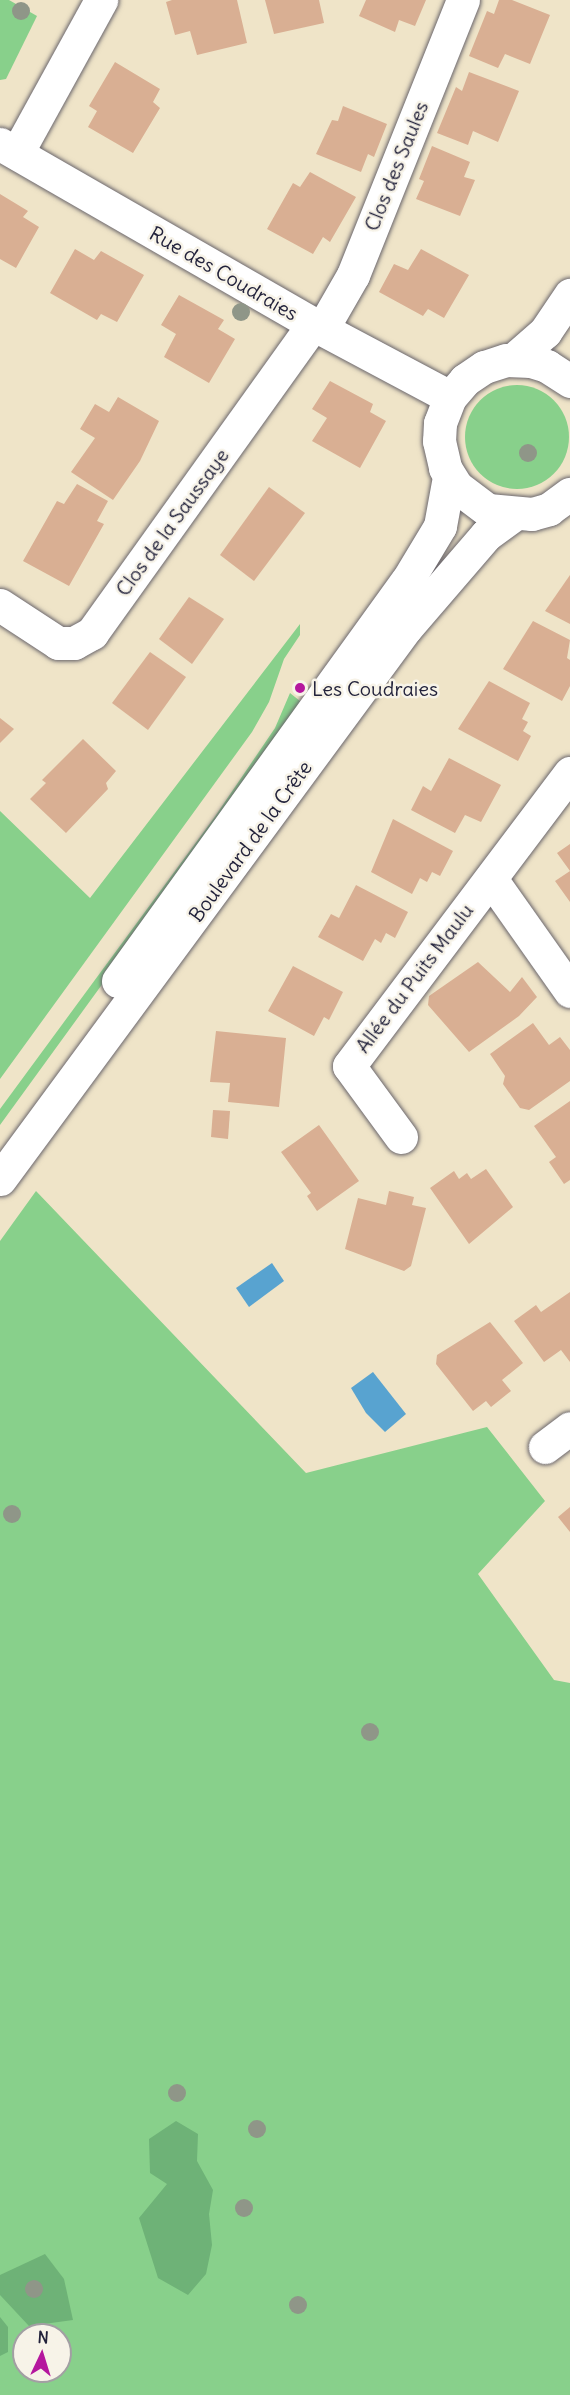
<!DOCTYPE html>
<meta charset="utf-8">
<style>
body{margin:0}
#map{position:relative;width:570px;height:2395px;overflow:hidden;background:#efe4c8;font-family:Delius,sans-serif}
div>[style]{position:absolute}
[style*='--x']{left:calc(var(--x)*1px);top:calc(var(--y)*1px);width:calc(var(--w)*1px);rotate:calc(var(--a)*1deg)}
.green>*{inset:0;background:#88d08b}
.round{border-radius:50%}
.forest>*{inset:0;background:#6eb277}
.water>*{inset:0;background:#58a3d0}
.building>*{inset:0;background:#d9af93}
.roads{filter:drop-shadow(0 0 2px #6a666c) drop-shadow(0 0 2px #6a666c)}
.minor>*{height:33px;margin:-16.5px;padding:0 16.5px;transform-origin:16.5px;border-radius:16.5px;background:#fff}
.major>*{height:33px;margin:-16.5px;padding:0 16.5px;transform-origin:16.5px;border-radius:16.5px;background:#fff}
.trees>*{width:18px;height:18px;margin:-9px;border-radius:50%;background:#8f9688}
.dots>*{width:16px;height:16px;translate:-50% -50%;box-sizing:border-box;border:3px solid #f7f3e8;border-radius:50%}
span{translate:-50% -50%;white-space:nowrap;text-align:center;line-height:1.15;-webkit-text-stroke:5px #f7f3e8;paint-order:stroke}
.street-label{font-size:20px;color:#22223b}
.poi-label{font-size:20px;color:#22223b}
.left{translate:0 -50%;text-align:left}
.north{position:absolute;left:12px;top:2323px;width:60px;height:60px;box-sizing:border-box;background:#f7f3e8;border:2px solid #a29fa3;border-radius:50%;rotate:4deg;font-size:16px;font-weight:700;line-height:24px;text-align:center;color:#22223b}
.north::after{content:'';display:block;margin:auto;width:21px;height:27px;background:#b5179e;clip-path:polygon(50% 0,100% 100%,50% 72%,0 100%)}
</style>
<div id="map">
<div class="green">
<i style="clip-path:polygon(0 0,9px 0,37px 16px,6px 79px,0 80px)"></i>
<i class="round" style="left:465px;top:385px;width:104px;height:104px"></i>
<i style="clip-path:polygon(300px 624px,300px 635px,284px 659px,269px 702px,252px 732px,0 1079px,0 811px,90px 898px)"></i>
<i style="clip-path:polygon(290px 693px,305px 705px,0 1125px,0 1109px,214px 818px,275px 728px)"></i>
<i style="clip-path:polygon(evenodd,36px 1191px,306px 1473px,487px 1427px,545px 1501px,478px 1574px,554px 1680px,570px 1683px,570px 2395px,0 2395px,0 1241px,36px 1191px,24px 2335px,60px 2335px,60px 2371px,24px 2371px,24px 2335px)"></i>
</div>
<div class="forest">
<i style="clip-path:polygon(176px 2121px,198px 2134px,197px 2161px,213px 2190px,209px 2214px,212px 2245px,206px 2274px,188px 2295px,158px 2278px,139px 2218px,167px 2184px,150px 2173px,149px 2139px)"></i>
<i style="clip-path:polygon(45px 2254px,64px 2279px,73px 2320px,29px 2326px,0 2295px,0 2275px)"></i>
<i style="clip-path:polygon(0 2317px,8px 2327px,8px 2352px,0 2356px)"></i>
</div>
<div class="water">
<i style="clip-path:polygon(272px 1263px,284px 1281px,249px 1307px,236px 1288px)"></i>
<i style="clip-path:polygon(373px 1372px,406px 1414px,385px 1432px,366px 1413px,351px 1388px)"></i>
</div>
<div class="building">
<i style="clip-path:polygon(172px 0,237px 0,247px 43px,197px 55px,190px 31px,175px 35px,166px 2px)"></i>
<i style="clip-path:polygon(265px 0,319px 0,324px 23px,274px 34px)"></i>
<i style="clip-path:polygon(366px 0,426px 0,415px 26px,399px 20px,395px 32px,359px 16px)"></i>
<i style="clip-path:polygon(499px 0,512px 0,550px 15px,530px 64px,505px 54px,498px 68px,469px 56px,487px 11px,494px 14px)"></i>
<i style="clip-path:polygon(115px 62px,160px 89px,153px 102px,160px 108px,133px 153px,88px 127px,97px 111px,89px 106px)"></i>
<i style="clip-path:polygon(469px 72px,519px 91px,498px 142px,473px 131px,468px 145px,437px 133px,456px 87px,462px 91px)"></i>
<i style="clip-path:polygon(343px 106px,387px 124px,374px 157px,368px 154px,361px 172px,316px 154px,332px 120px,338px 121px)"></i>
<i style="clip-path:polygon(432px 146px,470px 162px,464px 177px,475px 180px,460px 216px,416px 199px,424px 181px,419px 179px)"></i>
<i style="clip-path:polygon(310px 172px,356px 197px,330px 242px,323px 237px,313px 254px,267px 229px,293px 183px,300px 187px)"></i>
<i style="clip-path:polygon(0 194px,28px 211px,23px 217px,39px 227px,16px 268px,0 259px)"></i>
<i style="clip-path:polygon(75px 249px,94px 260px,101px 251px,144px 275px,117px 322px,101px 314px,97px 320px,50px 293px)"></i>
<i style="clip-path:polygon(421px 249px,469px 275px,444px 318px,428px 309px,423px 316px,379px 292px,394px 264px,408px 270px)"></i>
<i style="clip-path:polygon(179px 295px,224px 320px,218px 329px,235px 339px,209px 383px,164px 357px,176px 334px,161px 325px)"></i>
<i style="clip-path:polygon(330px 381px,373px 404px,370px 412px,386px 421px,360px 468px,312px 441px,327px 418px,312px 409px)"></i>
<i style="clip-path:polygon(118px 397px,159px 421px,140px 461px,113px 500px,71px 472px,95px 438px,80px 429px,95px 404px,109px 412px)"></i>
<i style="clip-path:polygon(77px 484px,108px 501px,97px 521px,104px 524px,69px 586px,23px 561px,57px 501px,64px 504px)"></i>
<i style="clip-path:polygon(269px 487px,305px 513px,254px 581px,220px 555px)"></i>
<i style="clip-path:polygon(570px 575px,570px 624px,545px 611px)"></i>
<i style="clip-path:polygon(189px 597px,224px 619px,192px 664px,159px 639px)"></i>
<i style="clip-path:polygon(533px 621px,570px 640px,567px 658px,570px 660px,570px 686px,562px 701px,503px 669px)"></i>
<i style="clip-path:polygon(150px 652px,186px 677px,148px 730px,112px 703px)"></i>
<i style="clip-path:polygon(489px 681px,530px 703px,522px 719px,528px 722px,523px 731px,531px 736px,518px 761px,458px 729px)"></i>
<i style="clip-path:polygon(0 718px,14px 729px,0 743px)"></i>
<i style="clip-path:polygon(83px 739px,116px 771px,106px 783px,108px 789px,66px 833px,30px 799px,46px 783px,42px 780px)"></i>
<i style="clip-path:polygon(449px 758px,501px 785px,481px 822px,465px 815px,455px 833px,411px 810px,423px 786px,431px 791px)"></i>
<i style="clip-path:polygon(393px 819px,453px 851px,440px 876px,432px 872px,427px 882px,420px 878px,412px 894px,371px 872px)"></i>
<i style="clip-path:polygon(570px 844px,570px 902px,555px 881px,570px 871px,557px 853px)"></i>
<i style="clip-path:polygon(356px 885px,408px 912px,395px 938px,386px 933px,381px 943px,375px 939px,363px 961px,318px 937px,331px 914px,339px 918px)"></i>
<i style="clip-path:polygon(478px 962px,510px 992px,522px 977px,537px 997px,519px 1016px,469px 1052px,428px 1005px,429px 996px)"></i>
<i style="clip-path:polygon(293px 966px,343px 992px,329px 1020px,324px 1017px,314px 1036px,268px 1011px)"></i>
<i style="clip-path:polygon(533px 1023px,549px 1045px,560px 1037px,570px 1050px,570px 1081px,529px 1110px,520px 1108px,503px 1084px,505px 1076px,490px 1054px)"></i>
<i style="clip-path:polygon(216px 1031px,286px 1038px,279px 1107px,228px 1102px,230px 1083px,210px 1082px)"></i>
<i style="clip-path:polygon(570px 1101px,570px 1180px,564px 1184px,549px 1162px,556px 1157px,534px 1126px)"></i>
<i style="clip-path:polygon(213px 1110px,230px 1111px,228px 1139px,211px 1137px)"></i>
<i style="clip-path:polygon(319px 1125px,359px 1181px,317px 1211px,307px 1196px,311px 1193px,281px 1152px)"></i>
<i style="clip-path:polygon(486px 1169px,513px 1207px,469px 1244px,430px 1188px,454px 1171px,459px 1179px,467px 1173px,471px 1179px)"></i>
<i style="clip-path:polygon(389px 1191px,414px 1197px,412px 1205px,426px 1208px,411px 1266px,404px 1271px,345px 1249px,358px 1198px,386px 1205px)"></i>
<i style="clip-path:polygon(570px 1292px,570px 1362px,561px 1350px,544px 1362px,514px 1321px,536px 1305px,541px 1312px)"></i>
<i style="clip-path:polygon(490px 1322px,523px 1363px,502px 1380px,511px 1391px,491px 1407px,486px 1401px,473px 1411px,436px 1364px,437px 1355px)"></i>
<i style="clip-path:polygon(570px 1507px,570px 1532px,558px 1517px)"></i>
</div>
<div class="roads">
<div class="minor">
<i style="--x:0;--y:144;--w:371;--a:29.9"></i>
<i style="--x:322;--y:329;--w:145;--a:28"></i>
<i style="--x:17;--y:153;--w:175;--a:-61.2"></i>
<i style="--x:322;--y:329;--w:62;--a:-60.1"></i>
<i style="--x:353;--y:275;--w:296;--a:-68.2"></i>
<i style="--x:0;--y:605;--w:69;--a:33.2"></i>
<i style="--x:58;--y:643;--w:16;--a:0"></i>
<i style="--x:74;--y:643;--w:21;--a:-29"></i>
<i style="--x:92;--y:633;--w:380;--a:-54.4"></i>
<i style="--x:491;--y:879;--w:137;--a:54.8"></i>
<i style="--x:401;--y:1137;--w:88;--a:-126.2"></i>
<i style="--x:349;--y:1066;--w:367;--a:-53"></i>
<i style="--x:545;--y:1447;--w:31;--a:-37"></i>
</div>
<div class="major">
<i style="--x:513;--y:360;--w:43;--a:-41.2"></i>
<i style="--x:545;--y:332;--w:45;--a:-56"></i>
<i style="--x:570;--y:381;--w:27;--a:-147"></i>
<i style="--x:547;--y:366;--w:17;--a:-163"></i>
<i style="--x:531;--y:361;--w:25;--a:-178"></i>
<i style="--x:506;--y:360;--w:23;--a:162"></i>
<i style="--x:484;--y:367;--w:23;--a:146"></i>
<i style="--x:465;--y:380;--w:23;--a:131"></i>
<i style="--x:450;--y:397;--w:28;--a:111"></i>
<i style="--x:440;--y:423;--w:18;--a:93"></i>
<i style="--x:439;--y:441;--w:28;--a:77"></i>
<i style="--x:445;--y:468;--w:22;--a:58"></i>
<i style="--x:457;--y:487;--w:39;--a:37"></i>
<i style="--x:488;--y:510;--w:44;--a:5.2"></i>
<i style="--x:532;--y:514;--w:18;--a:-16"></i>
<i style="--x:549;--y:509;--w:26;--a:-36"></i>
<i style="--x:118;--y:981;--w:493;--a:-54.2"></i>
<i style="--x:407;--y:581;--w:64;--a:-59"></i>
<i style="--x:440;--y:526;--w:50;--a:-79.6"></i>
<i style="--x:0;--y:1179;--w:684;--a:-53.62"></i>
<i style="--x:406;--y:628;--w:123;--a:-49.3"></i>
<i style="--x:486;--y:535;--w:34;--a:-36"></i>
</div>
</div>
<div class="trees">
<i style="left:21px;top:11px"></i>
<i style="left:241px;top:312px"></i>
<i style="left:528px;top:453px"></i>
<i style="left:12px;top:1514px"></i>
<i style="left:370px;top:1732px"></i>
<i style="left:177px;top:2093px"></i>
<i style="left:257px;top:2129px"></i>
<i style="left:244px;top:2208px"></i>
<i style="left:34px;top:2289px"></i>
<i style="left:298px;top:2305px"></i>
</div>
<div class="dots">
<i style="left:300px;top:688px;background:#b5179e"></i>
</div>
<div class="street-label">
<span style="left:396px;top:166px;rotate:-68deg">Clos des Saules</span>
<span style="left:224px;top:273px;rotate:30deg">Rue des Coudraies</span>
<span style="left:172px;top:522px;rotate:-54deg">Clos de la Saussaye</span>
<span style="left:250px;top:841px;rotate:-54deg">Boulevard de la Crête</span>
<span style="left:414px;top:978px;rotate:-53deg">Allée du Puits Maulu</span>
</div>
<div class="poi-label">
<span class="left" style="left:312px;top:688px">Les Coudraies</span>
</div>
<div class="north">N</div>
</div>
